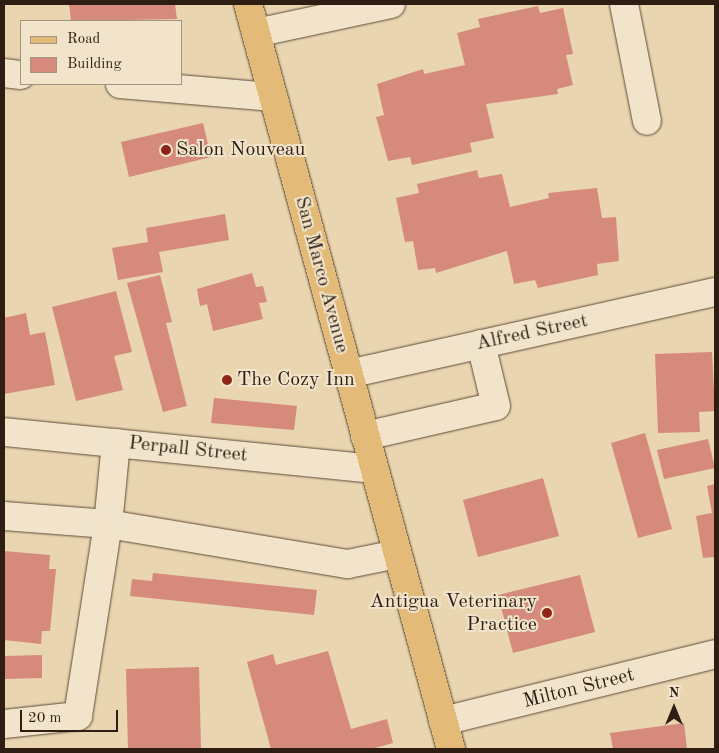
<!DOCTYPE html>
<style>
body{margin:0}
#map{position:relative;width:719px;height:753px;overflow:hidden;background:#e9d5af;font-family:"Old Standard TT",serif}
div>[style]{position:absolute}
[style*='--x']{left:calc(var(--x)*1px);top:calc(var(--y)*1px);width:calc(var(--w)*1px);rotate:calc(var(--a)*1deg)}
.building>*{inset:0;background:#d68a7c}
.roads{filter:drop-shadow(0 0 1px #5d4b3a) drop-shadow(0 0 1px #5d4b3a)}
.minor>*{height:28px;margin:-14px;padding:0 14px;transform-origin:14px;border-radius:14px;background:#f1e4cb}
.major>*{height:28px;margin:-14px;padding:0 14px;transform-origin:14px;border-radius:14px;background:#e4ba78}
.dots>*{width:14px;height:14px;translate:-50% -50%;box-sizing:border-box;border:2px solid #f1e4cb;border-radius:50%}
span{translate:-50% -50%;white-space:nowrap;text-align:center;line-height:1.15;-webkit-text-stroke:4px #f1e4cb;paint-order:stroke}
.poi-label{font-size:20px;color:#2e1d13}
.left{translate:0 -50%;text-align:left}
.right{translate:-100% -50%;text-align:right}
.street-label{font-size:20px;color:#2e1d13}
.frame{position:absolute;inset:0;border:5px solid #2e1d13;pointer-events:none}
.legend{position:absolute;left:20px;top:20px;width:162px;height:65px;box-sizing:border-box;background:#f1e4cb;border:1px solid #a39481;margin:0;padding:6px 9px;list-style:none;font-size:15px;color:#2e1d13}
.legend li{display:flex;align-items:center;gap:10px;height:25px}
.legend b{width:25px;border:1px solid #a39481}
.north{position:absolute;left:649px;top:683px;width:50px;height:50px;-webkit-text-stroke:4px #f1e4cb;paint-order:stroke;rotate:0deg;font-size:14px;font-weight:700;line-height:20px;text-align:center;color:#2e1d13}
.north::after{content:'';display:block;margin:auto;width:18px;height:22px;background:#2e1d13;clip-path:polygon(50% 0,100% 100%,50% 72%,0 100%)}
.scale{position:absolute;left:20px;top:710px;width:98px;height:22px;box-sizing:border-box;border:2px solid #2e1d13;border-top:0;padding-left:6px;font-size:15px;line-height:18px;white-space:nowrap;color:#2e1d13;-webkit-text-stroke:4px #f1e4cb;paint-order:stroke}
</style>
<div id="map">
<div class="building">
<i style="clip-path:polygon(69px 4px,175px 4px,177px 19px,71px 21px)"></i>
<i style="clip-path:polygon(538px 6px,540px 13px,563px 8px,573px 54px,566px 55px,573px 85px,557px 89px,558px 94px,486px 104px,494px 138px,470px 143px,472px 152px,412px 165px,410px 157px,388px 161px,376px 117px,384px 115px,377px 84px,423px 69px,424px 74px,465px 65px,457px 33px,480px 27px,478px 19px)"></i>
<i style="clip-path:polygon(203px 123px,211px 157px,129px 177px,121px 142px)"></i>
<i style="clip-path:polygon(477px 170px,479px 178px,502px 174px,510px 207px,549px 198px,548px 193px,597px 188px,602px 218px,616px 217px,619px 261px,597px 264px,598px 275px,538px 288px,535px 280px,514px 284px,507px 251px,436px 273px,435px 268px,418px 270px,413px 241px,405px 242px,396px 198px,419px 193px,417px 184px)"></i>
<i style="clip-path:polygon(225px 214px,229px 240px,159px 252px,163px 272px,118px 280px,112px 248px,148px 242px,146px 228px)"></i>
<i style="clip-path:polygon(252px 273px,256px 287px,263px 286px,267px 302px,259px 303px,263px 319px,213px 331px,207px 304px,200px 306px,197px 289px)"></i>
<i style="clip-path:polygon(160px 275px,172px 322px,166px 323px,187px 406px,163px 412px,127px 283px)"></i>
<i style="clip-path:polygon(116px 291px,132px 352px,114px 356px,123px 390px,76px 401px,52px 307px)"></i>
<i style="clip-path:polygon(26px 313px,30px 335px,45px 332px,55px 385px,4px 394px,4px 318px)"></i>
<i style="clip-path:polygon(712px 352px,715px 411px,699px 412px,700px 432px,658px 433px,655px 354px)"></i>
<i style="clip-path:polygon(214px 398px,297px 406px,294px 430px,211px 423px)"></i>
<i style="clip-path:polygon(645px 433px,672px 529px,638px 538px,611px 443px)"></i>
<i style="clip-path:polygon(708px 439px,715px 468px,664px 479px,657px 450px)"></i>
<i style="clip-path:polygon(543px 478px,559px 536px,478px 557px,463px 500px)"></i>
<i style="clip-path:polygon(715px 484px,715px 557px,703px 558px,696px 516px,712px 513px,707px 486px)"></i>
<i style="clip-path:polygon(4px 551px,50px 555px,49px 569px,56px 569px,50px 631px,42px 631px,41px 644px,4px 640px)"></i>
<i style="clip-path:polygon(153px 573px,317px 590px,314px 615px,130px 596px,132px 579px,152px 581px)"></i>
<i style="clip-path:polygon(580px 575px,595px 632px,513px 653px,498px 595px)"></i>
<i style="clip-path:polygon(328px 651px,351px 729px,387px 719px,393px 743px,371px 749px,271px 749px,247px 662px,273px 654px,276px 665px)"></i>
<i style="clip-path:polygon(42px 655px,42px 678px,4px 679px,4px 656px)"></i>
<i style="clip-path:polygon(199px 667px,201px 749px,128px 749px,126px 669px)"></i>
<i style="clip-path:polygon(684px 723px,687px 749px,613px 749px,610px 733px)"></i>
</div>
<div class="roads">
<div class="minor">
<i style="--x:624;--y:4;--w:119;--a:78.9"></i>
<i style="--x:256;--y:33;--w:138;--a:-12.1"></i>
<i style="--x:4;--y:73;--w:17;--a:7"></i>
<i style="--x:120;--y:84;--w:154;--a:4.9"></i>
<i style="--x:348;--y:374;--w:376;--a:-12.6"></i>
<i style="--x:4;--y:432;--w:371;--a:5.7"></i>
<i style="--x:365;--y:436;--w:134;--a:-12.9"></i>
<i style="--x:496;--y:406;--w:64;--a:-103.6"></i>
<i style="--x:116;--y:443;--w:81;--a:95.6"></i>
<i style="--x:108;--y:524;--w:243;--a:9.5"></i>
<i style="--x:348;--y:564;--w:50;--a:-11.5"></i>
<i style="--x:4;--y:516;--w:104;--a:4.4"></i>
<i style="--x:108;--y:524;--w:194;--a:98.9"></i>
<i style="--x:78;--y:716;--w:74;--a:173.8"></i>
<i style="--x:443;--y:721;--w:280;--a:-13.8"></i>
</div>
<div class="major">
<i style="--x:248;--y:4;--w:772;--a:74.76"></i>
</div>
</div>
<div class="dots">
<i style="left:166px;top:150px;background:#8f2418"></i>
<i style="left:227px;top:380px;background:#8f2418"></i>
<i style="left:547px;top:613px;background:#8f2418"></i>
</div>
<div class="poi-label">
<span class="left" style="left:176px;top:150px">Salon Nouveau</span>
<span class="left" style="left:237px;top:380px">The Cozy Inn</span>
<span class="right" style="left:537px;top:614px">Antigua Veterinary<br>Practice</span>
</div>
<div class="street-label">
<span style="left:321px;top:275px;rotate:75deg">San Marco Avenue</span>
<span style="left:532px;top:333px;rotate:-12deg">Alfred Street</span>
<span style="left:188px;top:450px;rotate:6deg">Perpall Street</span>
<span style="left:579px;top:689px;rotate:-14deg">Milton Street</span>
</div>
<div class="frame"></div>
<ul class="legend">
<li><b style="height:6px;background:#e4ba78"></b>Road</li>
<li><b style="height:14px;background:#d68a7c"></b>Building</li>
</ul>
<div class="north">N</div>
<div class="scale">20 m</div>
</div>
